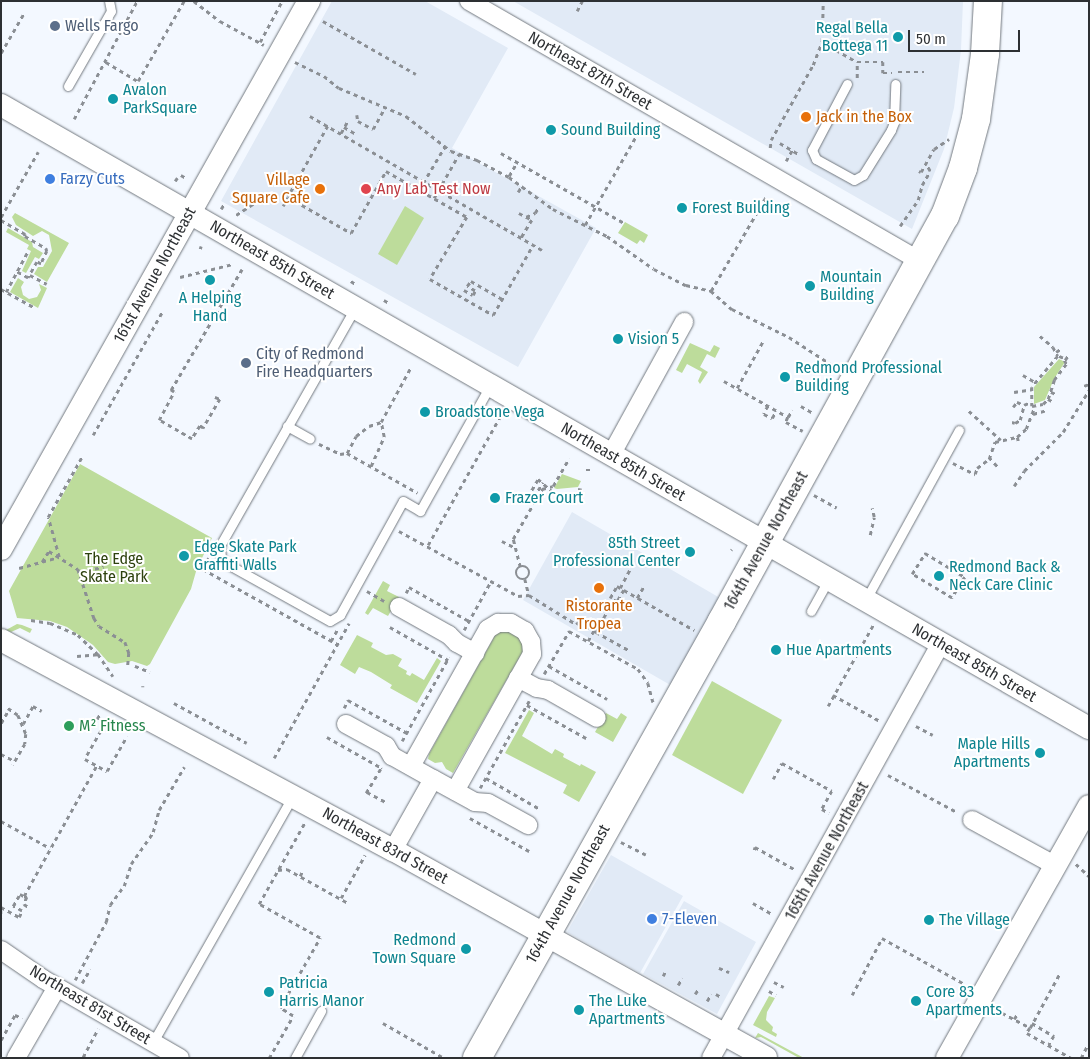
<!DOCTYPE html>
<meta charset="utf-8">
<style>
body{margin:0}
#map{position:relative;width:1090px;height:1059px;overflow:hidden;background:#f3f8ff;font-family:"Fira Sans Condensed",sans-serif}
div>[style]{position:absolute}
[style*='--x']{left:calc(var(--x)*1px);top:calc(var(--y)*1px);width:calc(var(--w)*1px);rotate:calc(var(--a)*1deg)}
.built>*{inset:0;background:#e1eaf6}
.green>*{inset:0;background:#bddc9b}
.path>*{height:2.5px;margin-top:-1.25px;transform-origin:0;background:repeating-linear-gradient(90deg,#8b8f94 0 4px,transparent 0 8px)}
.path>.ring{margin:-1.25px;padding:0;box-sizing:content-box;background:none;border:2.5px solid #8b8f94;border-radius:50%}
.roads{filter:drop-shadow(0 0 1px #72787f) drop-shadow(0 0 1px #72787f)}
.service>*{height:9px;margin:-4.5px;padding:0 4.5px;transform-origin:4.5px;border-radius:4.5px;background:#fff}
.minor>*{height:18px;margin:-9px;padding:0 9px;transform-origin:9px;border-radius:9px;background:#fff}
.tertiary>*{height:22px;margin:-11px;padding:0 11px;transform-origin:11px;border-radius:11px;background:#fff}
.primary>*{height:28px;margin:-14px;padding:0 14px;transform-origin:14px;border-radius:14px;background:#fff}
.dots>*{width:14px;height:14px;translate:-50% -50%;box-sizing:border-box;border:2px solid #fff;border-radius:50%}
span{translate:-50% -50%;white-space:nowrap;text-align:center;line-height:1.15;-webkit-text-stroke:4px #fff;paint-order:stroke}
.service-label{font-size:16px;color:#4e5e75}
.left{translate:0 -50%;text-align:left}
.culture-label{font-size:16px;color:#0d838f}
.right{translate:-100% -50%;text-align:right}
.street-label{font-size:16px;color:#2d3033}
.food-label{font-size:16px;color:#c56008}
.shop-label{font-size:16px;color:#366cbe}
.health-label{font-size:16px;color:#be3a42}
.park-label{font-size:16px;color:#2d410e}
.leisure-label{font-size:16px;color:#27864d}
.frame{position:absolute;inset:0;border:2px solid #2d3033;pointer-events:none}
.scale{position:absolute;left:908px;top:30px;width:112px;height:22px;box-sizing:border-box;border:2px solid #2d3033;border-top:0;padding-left:6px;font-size:15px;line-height:18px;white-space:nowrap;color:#2d3033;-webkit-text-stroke:4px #fff;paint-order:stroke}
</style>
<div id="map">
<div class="built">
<i style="clip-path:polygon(332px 1px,425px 1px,508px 48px,452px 148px,596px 228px,518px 367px,221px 201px)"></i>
<i style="clip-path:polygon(513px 1px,963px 1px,961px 50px,954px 108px,944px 149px,912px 229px)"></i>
<i style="clip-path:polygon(572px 512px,720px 598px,672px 686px,523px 600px)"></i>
<i style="clip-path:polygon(611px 855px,683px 896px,640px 973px,567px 932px)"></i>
<i style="clip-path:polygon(684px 901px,756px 942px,717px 1014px,643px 974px)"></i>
</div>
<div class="green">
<i style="clip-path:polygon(405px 206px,424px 218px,397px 265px,378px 254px)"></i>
<i style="clip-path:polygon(15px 213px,69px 243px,47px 282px,34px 274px,38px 267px,43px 267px,52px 251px,49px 235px,42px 231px,33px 236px,30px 234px,16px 225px,12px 217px)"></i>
<i style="clip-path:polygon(625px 222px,648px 235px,644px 243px,640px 240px,637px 244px,618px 233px)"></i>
<i style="clip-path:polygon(8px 228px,32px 242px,33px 247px,43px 253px,39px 259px,35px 257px,26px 273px,22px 271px,31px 251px,27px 249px,29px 245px,6px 232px)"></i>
<i style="clip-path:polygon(18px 278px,24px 282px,21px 287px,23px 295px,29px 299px,37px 297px,41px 290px,39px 284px,47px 288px,38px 308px,10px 292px)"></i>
<i style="clip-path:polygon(690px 343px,710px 352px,714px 345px,720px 348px,715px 358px,707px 354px,700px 367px,708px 372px,700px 384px,698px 381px,702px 372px,687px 364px,682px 373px,676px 370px)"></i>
<i style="clip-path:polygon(1059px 359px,1065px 362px,1054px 379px,1045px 400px,1034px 404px,1034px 387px)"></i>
<i style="clip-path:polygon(80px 464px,212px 538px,197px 568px,191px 589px,150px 664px,147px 666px,132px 661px,115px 664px,108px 662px,93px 645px,67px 627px,50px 621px,17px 618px,9px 591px)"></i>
<i style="clip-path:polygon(562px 474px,581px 481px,578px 487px,557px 489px,554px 488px)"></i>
<i style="clip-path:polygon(383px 581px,390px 585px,387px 591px,399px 597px,388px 616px,373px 608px,368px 615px,365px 613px)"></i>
<i style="clip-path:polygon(17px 624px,22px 625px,32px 629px,30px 633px,20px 628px,11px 632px,6px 630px)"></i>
<i style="clip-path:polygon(503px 628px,525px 641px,526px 646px,453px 773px,446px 769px,442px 762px,435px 763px,428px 759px,429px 754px,498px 630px)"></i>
<i style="clip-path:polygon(357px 635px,373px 643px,371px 647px,386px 655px,393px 654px,402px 659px,398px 666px,407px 671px,406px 674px,410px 676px,412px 673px,424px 680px,437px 658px,441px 661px,417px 703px,390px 688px,392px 685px,371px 672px,359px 667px,355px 674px,340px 665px)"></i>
<i style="clip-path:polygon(712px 681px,782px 720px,743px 794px,672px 755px)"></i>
<i style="clip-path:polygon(529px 710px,534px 713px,522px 736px,552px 754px,555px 749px,564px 754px,563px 757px,580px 766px,581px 764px,596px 772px,579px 802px,563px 793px,567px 785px,505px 753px)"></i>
<i style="clip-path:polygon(606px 713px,617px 719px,621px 713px,627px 717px,613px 742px,595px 732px)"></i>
<i style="clip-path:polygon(769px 996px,775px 998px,767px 1012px,766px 1020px,773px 1027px,772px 1031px,777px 1034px,776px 1037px,753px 1025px)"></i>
<i style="clip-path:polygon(758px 1033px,804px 1058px,799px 1058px,761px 1037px,755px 1038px)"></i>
</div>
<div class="path">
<i style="--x:194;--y:1;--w:33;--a:38"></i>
<i style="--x:220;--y:21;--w:50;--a:28.6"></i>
<i style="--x:577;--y:11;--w:11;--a:-63"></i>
<i style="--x:323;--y:21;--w:107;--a:29.7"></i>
<i style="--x:260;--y:42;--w:47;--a:-61.8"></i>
<i style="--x:822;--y:42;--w:40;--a:29.7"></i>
<i style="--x:857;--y:62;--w:26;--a:0"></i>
<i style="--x:883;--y:62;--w:11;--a:90"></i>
<i style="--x:883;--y:73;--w:9;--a:0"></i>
<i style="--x:1;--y:53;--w:46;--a:-60.1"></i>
<i style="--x:106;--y:62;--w:37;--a:31"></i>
<i style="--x:138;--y:81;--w:92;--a:-60.1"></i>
<i style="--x:295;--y:62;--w:32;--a:26"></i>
<i style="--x:324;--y:76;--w:19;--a:39"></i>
<i style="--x:339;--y:88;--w:73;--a:22.7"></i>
<i style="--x:406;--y:116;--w:57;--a:37.9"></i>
<i style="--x:451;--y:151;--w:28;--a:19"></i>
<i style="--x:477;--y:160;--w:36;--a:28"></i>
<i style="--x:509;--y:177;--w:54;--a:36"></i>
<i style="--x:553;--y:209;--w:60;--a:26.6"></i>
<i style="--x:607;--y:236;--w:57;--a:35.1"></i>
<i style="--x:654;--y:269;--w:36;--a:27"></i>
<i style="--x:686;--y:285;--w:26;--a:13"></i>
<i style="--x:711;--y:291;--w:28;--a:41"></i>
<i style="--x:732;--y:309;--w:64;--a:26.2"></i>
<i style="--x:789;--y:337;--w:57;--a:32.9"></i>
<i style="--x:898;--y:72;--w:26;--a:0"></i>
<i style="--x:857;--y:78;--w:16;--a:-90"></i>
<i style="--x:357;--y:115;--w:6;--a:81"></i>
<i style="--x:358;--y:121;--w:17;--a:28"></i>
<i style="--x:373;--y:129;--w:25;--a:-61"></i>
<i style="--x:310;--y:116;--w:268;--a:30"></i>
<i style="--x:74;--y:119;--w:134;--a:-61.9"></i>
<i style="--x:328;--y:126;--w:81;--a:119.4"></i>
<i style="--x:288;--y:197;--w:73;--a:29.7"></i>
<i style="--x:351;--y:233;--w:71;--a:-60.6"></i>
<i style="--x:386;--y:171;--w:93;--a:29.6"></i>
<i style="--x:467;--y:217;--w:72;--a:120.8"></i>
<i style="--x:430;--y:279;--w:73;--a:29.7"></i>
<i style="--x:493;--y:315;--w:81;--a:-60.3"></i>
<i style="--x:344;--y:127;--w:14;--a:30"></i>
<i style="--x:341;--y:133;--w:13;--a:-61"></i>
<i style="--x:780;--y:143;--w:23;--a:31"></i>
<i style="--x:770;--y:148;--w:8;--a:-83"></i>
<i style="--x:771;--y:140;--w:86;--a:-60.8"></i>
<i style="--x:813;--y:65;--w:25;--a:-69"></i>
<i style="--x:822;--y:42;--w:41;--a:-88.6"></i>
<i style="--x:501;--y:153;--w:142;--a:29.6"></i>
<i style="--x:786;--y:161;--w:13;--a:-61"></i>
<i style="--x:919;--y:171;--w:2;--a:27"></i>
<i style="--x:921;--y:172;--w:26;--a:-61"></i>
<i style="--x:934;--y:149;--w:18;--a:-34"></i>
<i style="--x:181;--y:175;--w:6;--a:31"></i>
<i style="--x:509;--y:176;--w:16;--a:-60"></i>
<i style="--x:175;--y:181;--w:4;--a:-56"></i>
<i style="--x:419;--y:190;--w:51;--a:-59.4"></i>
<i style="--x:518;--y:192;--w:8;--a:-60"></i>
<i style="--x:434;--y:198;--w:51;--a:-60.4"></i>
<i style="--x:283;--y:206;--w:10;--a:-61"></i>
<i style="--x:221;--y:209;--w:6;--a:-59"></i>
<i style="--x:519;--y:213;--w:15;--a:28"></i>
<i style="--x:532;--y:220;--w:21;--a:121"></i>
<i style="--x:236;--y:215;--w:35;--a:-33"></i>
<i style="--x:1;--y:217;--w:75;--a:-60.4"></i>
<i style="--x:526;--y:217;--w:10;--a:-24"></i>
<i style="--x:535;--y:213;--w:6;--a:-59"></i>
<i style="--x:1;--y:220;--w:28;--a:30"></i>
<i style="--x:25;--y:234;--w:2;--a:90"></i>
<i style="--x:25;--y:236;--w:24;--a:30"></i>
<i style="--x:46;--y:248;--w:3;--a:72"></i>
<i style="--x:47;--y:251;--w:14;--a:115"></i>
<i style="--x:41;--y:264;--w:4;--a:-153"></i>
<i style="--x:37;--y:262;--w:18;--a:119"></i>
<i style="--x:28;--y:278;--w:13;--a:-151"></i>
<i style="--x:585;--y:225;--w:114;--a:-60.1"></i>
<i style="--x:900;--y:226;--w:32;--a:-55"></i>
<i style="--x:918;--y:200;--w:16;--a:-75"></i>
<i style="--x:922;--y:185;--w:16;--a:-60"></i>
<i style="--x:930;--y:171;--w:8;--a:-120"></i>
<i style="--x:200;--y:249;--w:3;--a:-72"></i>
<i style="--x:30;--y:275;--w:19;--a:28"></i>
<i style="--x:180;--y:277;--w:55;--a:-13.8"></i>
<i style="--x:351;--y:281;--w:7;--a:34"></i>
<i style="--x:1;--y:289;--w:39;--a:29"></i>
<i style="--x:464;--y:290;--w:10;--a:29"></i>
<i style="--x:473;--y:295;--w:4;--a:-63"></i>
<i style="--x:475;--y:291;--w:9;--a:-148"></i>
<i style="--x:467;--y:286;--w:6;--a:-51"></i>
<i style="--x:471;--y:281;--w:36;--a:30"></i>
<i style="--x:711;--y:291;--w:109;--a:-59.7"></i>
<i style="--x:6;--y:292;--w:47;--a:-61.8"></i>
<i style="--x:384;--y:300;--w:6;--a:31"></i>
<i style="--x:1040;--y:336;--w:17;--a:40"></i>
<i style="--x:1053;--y:347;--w:10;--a:61"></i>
<i style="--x:1058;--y:356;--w:40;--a:130"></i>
<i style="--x:1032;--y:387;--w:19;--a:90"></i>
<i style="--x:1032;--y:406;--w:11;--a:-10"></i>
<i style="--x:1043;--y:404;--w:7;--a:-45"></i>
<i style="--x:1048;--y:399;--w:20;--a:-72"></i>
<i style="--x:1054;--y:380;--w:20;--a:-53"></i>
<i style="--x:1066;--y:364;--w:7;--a:-117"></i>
<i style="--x:1063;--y:358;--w:5;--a:-158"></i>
<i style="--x:1056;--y:352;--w:7;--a:-34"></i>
<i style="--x:1065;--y:360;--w:7;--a:-56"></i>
<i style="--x:1023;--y:375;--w:14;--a:30"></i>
<i style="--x:724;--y:381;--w:73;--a:29.4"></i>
<i style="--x:788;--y:417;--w:5;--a:112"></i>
<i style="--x:786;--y:422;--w:19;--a:28"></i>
<i style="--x:1084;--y:386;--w:5;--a:-22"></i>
<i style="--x:737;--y:388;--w:54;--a:-61"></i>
<i style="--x:1014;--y:392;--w:18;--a:-9"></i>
<i style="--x:1051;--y:392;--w:5;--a:22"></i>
<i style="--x:215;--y:397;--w:5;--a:22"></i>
<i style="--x:220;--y:399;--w:34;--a:120"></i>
<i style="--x:203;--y:428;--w:4;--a:-146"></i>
<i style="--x:200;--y:426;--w:15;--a:122"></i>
<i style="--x:192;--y:439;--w:38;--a:-150"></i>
<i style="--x:159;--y:420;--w:32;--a:-62"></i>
<i style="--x:174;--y:392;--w:4;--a:-146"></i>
<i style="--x:171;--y:390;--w:140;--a:-59.6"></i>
<i style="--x:1048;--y:399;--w:7;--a:27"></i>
<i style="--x:768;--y:406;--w:9;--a:117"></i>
<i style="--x:764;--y:414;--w:9;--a:27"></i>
<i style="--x:772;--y:418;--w:8;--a:-60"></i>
<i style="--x:801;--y:406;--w:14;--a:30"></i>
<i style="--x:1013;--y:407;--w:6;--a:-51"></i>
<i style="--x:1017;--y:402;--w:8;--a:23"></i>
<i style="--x:969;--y:411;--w:43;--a:42.2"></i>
<i style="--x:1033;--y:414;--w:15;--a:-16"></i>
<i style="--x:788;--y:417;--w:8;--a:-60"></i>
<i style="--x:1012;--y:422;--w:3;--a:18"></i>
<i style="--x:1015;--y:423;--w:6;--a:-31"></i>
<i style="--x:1020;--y:420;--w:16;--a:-75"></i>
<i style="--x:1024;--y:405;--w:8;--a:-23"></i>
<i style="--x:93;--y:435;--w:141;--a:-60.7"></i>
<i style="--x:1018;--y:441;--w:4;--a:-104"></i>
<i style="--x:1017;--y:437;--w:12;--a:-42"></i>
<i style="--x:1026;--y:429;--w:25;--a:-69"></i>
<i style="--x:319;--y:444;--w:23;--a:25"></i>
<i style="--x:340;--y:454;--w:7;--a:-8"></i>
<i style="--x:347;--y:453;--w:81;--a:29.4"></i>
<i style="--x:347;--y:453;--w:19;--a:-62"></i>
<i style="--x:356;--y:436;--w:16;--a:-38"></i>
<i style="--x:369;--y:426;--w:13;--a:-18"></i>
<i style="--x:381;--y:422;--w:63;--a:-61.4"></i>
<i style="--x:989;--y:457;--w:13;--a:48"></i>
<i style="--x:953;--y:463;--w:25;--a:27"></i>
<i style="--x:975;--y:474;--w:6;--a:-72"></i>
<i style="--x:977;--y:468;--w:15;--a:-37"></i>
<i style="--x:989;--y:459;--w:18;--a:-71"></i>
<i style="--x:995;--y:442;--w:23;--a:-13"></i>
<i style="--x:371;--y:466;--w:32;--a:-66"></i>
<i style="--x:384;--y:437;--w:15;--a:-101"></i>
<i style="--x:586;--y:470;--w:5;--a:0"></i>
<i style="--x:538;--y:479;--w:23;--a:41"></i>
<i style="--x:538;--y:480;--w:16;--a:120"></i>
<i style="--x:530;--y:494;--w:5;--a:37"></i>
<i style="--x:534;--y:497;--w:17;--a:-59"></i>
<i style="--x:1014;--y:486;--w:18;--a:-56"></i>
<i style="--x:1024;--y:471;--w:55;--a:-45"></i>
<i style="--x:1063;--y:432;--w:49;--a:-58.2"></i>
<i style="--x:578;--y:489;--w:5;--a:11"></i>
<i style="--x:814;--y:495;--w:26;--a:29"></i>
<i style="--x:399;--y:531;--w:136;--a:28.6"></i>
<i style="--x:518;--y:596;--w:11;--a:-5"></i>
<i style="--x:529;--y:595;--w:55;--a:31.7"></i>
<i style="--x:576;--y:624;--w:4;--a:-34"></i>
<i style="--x:579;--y:622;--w:20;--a:30"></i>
<i style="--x:596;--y:632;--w:36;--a:-62"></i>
<i style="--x:870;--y:535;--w:18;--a:-77"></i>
<i style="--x:874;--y:517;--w:9;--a:-103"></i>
<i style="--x:502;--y:541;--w:16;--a:27"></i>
<i style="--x:428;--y:545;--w:151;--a:-60.7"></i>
<i style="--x:731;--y:550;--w:1;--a:-45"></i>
<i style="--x:925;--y:553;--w:47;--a:31"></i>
<i style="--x:965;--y:577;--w:25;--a:122"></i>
<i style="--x:952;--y:598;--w:47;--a:-149"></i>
<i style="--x:912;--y:574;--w:25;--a:-58"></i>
<i style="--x:209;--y:558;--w:13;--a:119"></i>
<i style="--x:203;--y:569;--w:154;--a:29.2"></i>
<i style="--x:42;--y:562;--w:13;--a:-58"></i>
<i style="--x:49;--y:551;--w:34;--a:32"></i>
<i style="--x:78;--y:569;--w:52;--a:71.9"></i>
<i style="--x:94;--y:618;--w:9;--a:58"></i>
<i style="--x:99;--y:626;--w:31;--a:32"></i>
<i style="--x:125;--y:642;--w:12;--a:70"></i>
<i style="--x:129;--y:653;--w:12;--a:95"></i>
<i class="ring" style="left:516px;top:566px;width:11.5px;height:11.5px"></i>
<i style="--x:520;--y:567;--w:29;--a:-104"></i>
<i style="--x:513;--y:539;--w:58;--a:-59.9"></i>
<i style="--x:542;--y:489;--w:11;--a:-15"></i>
<i style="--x:553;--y:486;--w:32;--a:-60"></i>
<i style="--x:19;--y:568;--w:41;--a:-15.4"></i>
<i style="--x:59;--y:557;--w:41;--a:-105.4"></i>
<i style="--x:48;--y:517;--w:71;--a:-60.6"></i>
<i style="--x:79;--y:572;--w:25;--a:-12"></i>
<i style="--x:525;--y:579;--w:16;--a:76"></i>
<i style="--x:617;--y:586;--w:8;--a:30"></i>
<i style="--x:624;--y:590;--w:14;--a:120"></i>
<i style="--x:617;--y:602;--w:8;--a:-150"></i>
<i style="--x:610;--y:598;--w:14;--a:-60"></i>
<i style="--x:620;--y:588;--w:21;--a:-62"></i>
<i style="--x:624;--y:590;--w:81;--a:29.7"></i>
<i style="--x:367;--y:591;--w:20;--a:30"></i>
<i style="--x:406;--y:593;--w:7;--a:-63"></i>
<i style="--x:409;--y:587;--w:69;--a:29.5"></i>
<i style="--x:637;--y:598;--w:14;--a:-60"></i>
<i style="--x:31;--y:620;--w:19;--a:9"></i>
<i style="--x:50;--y:623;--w:30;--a:23"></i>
<i style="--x:78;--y:635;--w:28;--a:44"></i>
<i style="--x:98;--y:654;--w:27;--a:56"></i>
<i style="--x:390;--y:627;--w:67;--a:29.6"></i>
<i style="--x:464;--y:630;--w:56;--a:-61.1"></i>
<i style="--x:596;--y:632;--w:37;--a:29"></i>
<i style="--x:331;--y:641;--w:13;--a:-61"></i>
<i style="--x:588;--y:641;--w:13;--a:-61"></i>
<i style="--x:77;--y:656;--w:21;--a:-5"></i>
<i style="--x:135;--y:666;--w:16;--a:22"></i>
<i style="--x:549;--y:666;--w:67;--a:29.6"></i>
<i style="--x:544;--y:674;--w:50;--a:-59.8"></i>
<i style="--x:569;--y:631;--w:79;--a:28.8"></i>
<i style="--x:638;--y:669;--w:17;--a:54"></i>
<i style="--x:648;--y:683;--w:20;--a:75"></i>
<i style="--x:143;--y:686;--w:1;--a:90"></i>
<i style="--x:833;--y:695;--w:54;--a:29"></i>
<i style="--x:174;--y:703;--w:83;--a:28.7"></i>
<i style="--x:527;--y:705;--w:68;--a:29.2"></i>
<i style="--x:828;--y:706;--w:93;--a:-60.9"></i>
<i style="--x:8;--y:708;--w:12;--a:35"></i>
<i style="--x:18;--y:715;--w:21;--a:67"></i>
<i style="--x:26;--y:734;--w:10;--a:96"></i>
<i style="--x:25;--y:744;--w:24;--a:120"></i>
<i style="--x:344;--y:708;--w:9;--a:-63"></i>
<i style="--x:348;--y:700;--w:68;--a:29.2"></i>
<i style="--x:97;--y:719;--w:6;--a:-59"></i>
<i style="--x:1;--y:723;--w:16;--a:-60"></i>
<i style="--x:23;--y:724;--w:21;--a:-61"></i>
<i style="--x:33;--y:706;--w:10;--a:29"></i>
<i style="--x:105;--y:724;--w:40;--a:119.7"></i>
<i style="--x:85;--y:759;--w:25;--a:29"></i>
<i style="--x:107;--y:771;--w:40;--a:-60.3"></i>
<i style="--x:916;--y:726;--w:19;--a:28"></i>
<i style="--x:327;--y:737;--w:61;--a:29.5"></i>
<i style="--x:402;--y:741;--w:96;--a:-60.8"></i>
<i style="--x:1;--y:754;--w:16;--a:27"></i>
<i style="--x:274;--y:758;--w:154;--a:-60.9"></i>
<i style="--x:888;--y:775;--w:78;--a:28.2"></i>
<i style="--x:486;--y:778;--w:62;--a:29.9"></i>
<i style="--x:773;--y:779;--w:18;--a:-61"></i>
<i style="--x:782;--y:763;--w:57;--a:29.2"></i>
<i style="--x:832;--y:791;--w:21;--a:119"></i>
<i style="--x:822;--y:809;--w:8;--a:30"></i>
<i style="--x:480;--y:788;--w:100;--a:-60.6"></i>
<i style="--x:367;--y:792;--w:21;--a:28"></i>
<i style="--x:366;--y:793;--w:29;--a:-59"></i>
<i style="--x:381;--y:768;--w:1;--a:45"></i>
<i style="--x:470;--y:818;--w:68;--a:29.2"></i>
<i style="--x:1;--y:821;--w:56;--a:28.9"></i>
<i style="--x:621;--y:842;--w:28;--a:27"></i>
<i style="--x:754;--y:850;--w:3;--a:-72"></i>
<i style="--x:755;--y:847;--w:47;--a:29.3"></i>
<i style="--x:1076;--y:864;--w:18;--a:43"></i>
<i style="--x:278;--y:870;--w:9;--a:-6"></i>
<i style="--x:287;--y:869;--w:70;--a:29.1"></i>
<i style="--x:300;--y:876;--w:7;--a:-63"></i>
<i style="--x:24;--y:896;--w:3;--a:18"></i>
<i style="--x:27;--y:897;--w:8;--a:113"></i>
<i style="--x:24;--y:904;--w:7;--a:34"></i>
<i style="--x:341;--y:898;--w:49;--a:-60.8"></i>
<i style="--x:753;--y:903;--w:22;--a:30"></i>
<i style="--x:1;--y:907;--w:21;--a:29"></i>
<i style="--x:19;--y:917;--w:7;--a:-63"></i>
<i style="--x:22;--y:911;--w:10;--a:-151"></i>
<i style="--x:13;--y:906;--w:14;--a:-60"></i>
<i style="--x:20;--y:894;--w:4;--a:27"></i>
<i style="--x:24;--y:896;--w:150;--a:-60.9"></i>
<i style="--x:1;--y:910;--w:8;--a:90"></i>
<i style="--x:719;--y:968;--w:11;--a:22"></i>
<i style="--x:663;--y:976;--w:7;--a:-63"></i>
<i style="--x:75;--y:980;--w:66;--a:-61.9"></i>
<i style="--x:106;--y:922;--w:17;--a:-77"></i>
<i style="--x:110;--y:905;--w:24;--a:-54"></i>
<i style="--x:124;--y:886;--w:23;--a:-72"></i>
<i style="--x:131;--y:864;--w:39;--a:-55"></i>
<i style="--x:153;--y:832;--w:23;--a:-75"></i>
<i style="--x:159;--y:810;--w:50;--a:-59.8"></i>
<i style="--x:774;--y:982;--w:11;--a:27"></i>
<i style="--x:82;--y:983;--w:16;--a:-60"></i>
<i style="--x:678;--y:985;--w:8;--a:-60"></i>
<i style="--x:769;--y:991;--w:8;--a:30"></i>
<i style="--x:695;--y:994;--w:7;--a:-56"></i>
<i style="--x:716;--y:994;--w:6;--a:31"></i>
<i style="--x:852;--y:995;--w:64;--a:-62.2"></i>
<i style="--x:882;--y:938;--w:93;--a:29.1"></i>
<i style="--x:707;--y:1001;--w:8;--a:-60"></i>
<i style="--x:995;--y:1009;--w:40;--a:28"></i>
<i style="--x:1030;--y:1028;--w:6;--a:121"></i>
<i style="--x:1027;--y:1033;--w:51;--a:29.6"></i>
<i style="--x:1014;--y:1019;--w:7;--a:-56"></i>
<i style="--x:383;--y:1023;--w:70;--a:29.8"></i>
<i style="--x:1032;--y:1023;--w:26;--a:31"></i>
<i style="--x:1054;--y:1036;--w:10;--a:119"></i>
<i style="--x:1030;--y:1028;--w:63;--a:-61.4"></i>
<i style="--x:1;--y:1040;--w:29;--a:-61"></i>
<i style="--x:15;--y:1015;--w:8;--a:23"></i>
<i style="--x:85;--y:1058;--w:2;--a:-153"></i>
<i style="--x:83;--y:1057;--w:32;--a:-62"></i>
<i style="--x:269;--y:1058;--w:48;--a:-60.3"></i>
<i style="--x:293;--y:1016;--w:15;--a:-148"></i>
<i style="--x:280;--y:1008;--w:81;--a:-60.3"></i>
<i style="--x:320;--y:938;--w:70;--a:-150.9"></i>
<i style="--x:259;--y:904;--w:94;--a:-60.7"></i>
<i style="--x:1081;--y:1058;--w:13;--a:-63"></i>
</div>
<div class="roads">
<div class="service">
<i style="--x:847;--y:84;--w:75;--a:117.9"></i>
<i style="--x:812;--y:150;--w:10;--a:66"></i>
<i style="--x:816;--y:159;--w:43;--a:28.9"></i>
<i style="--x:854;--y:180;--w:10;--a:-29"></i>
<i style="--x:863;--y:175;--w:53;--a:-58.1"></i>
<i style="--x:891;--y:130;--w:9;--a:-69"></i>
<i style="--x:894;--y:122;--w:38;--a:-88"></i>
<i style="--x:68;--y:86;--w:86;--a:-60.2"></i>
<i style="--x:111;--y:11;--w:10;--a:-101"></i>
<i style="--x:355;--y:308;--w:274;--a:119.6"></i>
<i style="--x:220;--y:546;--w:12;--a:85"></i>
<i style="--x:221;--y:558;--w:13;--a:39"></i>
<i style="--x:231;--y:566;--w:113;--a:29.1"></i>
<i style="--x:330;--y:621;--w:12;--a:-31"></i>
<i style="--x:340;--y:615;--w:130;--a:-61.1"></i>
<i style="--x:403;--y:501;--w:20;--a:30"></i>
<i style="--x:420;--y:511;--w:143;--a:-60.8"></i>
<i style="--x:287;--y:426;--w:26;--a:29"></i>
<i style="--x:865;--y:601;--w:195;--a:-61.2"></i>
<i style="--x:811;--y:611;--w:35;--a:-61"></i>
<i style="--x:153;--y:1042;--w:283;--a:-60.4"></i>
<i style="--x:295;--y:1058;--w:54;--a:-61"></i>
</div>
<div class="minor">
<i style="--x:469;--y:1;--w:521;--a:29.96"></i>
<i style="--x:611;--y:455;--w:152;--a:-61.2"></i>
<i style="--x:399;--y:607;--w:57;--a:29.2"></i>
<i style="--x:449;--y:635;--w:11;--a:45"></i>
<i style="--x:457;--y:643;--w:21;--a:29"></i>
<i style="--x:518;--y:678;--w:21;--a:28"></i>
<i style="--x:537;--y:688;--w:11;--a:10"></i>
<i style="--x:548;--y:690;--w:56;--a:29.7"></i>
<i style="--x:346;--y:724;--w:46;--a:28.8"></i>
<i style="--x:386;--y:746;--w:12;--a:59"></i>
<i style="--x:392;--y:756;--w:47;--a:29.3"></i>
<i style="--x:433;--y:779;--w:48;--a:28.7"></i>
<i style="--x:475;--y:802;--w:13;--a:4"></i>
<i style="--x:488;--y:803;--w:46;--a:28.8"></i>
<i style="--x:411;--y:766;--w:157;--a:-60.7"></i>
<i style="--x:488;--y:629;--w:12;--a:-31"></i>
<i style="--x:498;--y:623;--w:13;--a:0"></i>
<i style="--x:511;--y:623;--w:16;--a:30"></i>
<i style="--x:525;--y:631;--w:13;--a:61"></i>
<i style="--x:531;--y:642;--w:12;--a:85"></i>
<i style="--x:532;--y:654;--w:157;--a:119.3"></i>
<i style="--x:972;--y:820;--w:96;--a:28.7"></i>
<i style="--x:393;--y:850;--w:81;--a:-60.6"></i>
<i style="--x:1;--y:950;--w:51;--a:34.6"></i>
<i style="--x:43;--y:979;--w:158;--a:30"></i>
<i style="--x:16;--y:1058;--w:82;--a:-60"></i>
<i style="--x:711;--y:1058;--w:474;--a:-61"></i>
</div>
<div class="tertiary">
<i style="--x:1;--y:105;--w:1254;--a:29.8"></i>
<i style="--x:1;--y:549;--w:629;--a:-60.66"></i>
<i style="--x:1;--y:640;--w:445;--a:28.2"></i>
<i style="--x:393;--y:850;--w:427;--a:29.1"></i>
<i style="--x:947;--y:1058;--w:289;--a:-60.6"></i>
</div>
<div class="primary">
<i style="--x:477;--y:1058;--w:501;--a:-60.72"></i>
<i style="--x:722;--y:621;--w:462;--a:-61.2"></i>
<i style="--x:945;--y:216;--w:51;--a:-69.4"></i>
<i style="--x:963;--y:168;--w:51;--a:-75.1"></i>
<i style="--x:976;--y:119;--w:66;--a:-82.1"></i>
<i style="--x:985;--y:54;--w:53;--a:-86.8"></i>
</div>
</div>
<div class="dots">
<i style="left:55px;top:26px;background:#5c6f8a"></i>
<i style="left:898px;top:37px;background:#0f9aa8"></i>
<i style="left:113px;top:99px;background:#0f9aa8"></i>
<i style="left:806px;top:117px;background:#e8710a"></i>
<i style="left:551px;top:130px;background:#0f9aa8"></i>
<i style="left:50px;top:179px;background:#3f7fe0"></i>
<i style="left:320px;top:189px;background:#e8710a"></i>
<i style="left:366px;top:189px;background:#e0444e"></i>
<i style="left:682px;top:208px;background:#0f9aa8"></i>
<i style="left:210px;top:280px;background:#0f9aa8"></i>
<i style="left:810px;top:286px;background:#0f9aa8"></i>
<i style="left:618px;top:339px;background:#0f9aa8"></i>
<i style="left:246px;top:363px;background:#5c6f8a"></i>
<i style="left:785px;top:377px;background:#0f9aa8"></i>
<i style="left:425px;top:412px;background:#0f9aa8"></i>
<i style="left:495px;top:498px;background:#0f9aa8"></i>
<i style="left:690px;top:552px;background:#0f9aa8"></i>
<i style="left:184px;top:556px;background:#0f9aa8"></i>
<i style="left:939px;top:576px;background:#0f9aa8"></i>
<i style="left:599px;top:588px;background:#e8710a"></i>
<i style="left:776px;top:650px;background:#0f9aa8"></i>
<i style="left:69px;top:726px;background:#2e9e5b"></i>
<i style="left:1040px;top:753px;background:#0f9aa8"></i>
<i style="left:652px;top:919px;background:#3f7fe0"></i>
<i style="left:929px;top:920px;background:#0f9aa8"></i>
<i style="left:466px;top:949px;background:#0f9aa8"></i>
<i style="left:269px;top:992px;background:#0f9aa8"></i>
<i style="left:916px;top:1001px;background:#0f9aa8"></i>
<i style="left:579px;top:1010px;background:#0f9aa8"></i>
</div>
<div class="service-label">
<span class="left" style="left:65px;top:26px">Wells Fargo</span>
<span class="left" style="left:256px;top:363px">City of Redmond<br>Fire Headquarters</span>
</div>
<div class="culture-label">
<span class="right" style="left:888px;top:37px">Regal Bella<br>Bottega 11</span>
<span class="left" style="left:123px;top:99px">Avalon<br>ParkSquare</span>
<span class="left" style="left:561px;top:130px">Sound Building</span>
<span class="left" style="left:692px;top:208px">Forest Building</span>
<span class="left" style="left:820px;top:286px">Mountain<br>Building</span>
<span style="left:210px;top:307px">A Helping<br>Hand</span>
<span class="left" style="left:628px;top:339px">Vision 5</span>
<span class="left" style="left:795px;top:377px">Redmond Professional<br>Building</span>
<span class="left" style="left:435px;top:412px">Broadstone Vega</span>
<span class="left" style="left:505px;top:498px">Frazer Court</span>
<span class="right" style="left:680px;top:552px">85th Street<br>Professional Center</span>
<span class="left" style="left:194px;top:556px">Edge Skate Park<br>Graffiti Walls</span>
<span class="left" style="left:949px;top:576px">Redmond Back &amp;<br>Neck Care Clinic</span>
<span class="left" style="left:786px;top:650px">Hue Apartments</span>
<span class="right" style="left:1030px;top:753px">Maple Hills<br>Apartments</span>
<span class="left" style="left:939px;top:920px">The Village</span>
<span class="right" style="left:456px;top:949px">Redmond<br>Town Square</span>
<span class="left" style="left:279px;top:992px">Patricia<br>Harris Manor</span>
<span class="left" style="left:926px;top:1001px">Core 83<br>Apartments</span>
<span class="left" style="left:589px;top:1010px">The Luke<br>Apartments</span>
</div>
<div class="street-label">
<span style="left:590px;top:71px;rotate:30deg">Northeast 87th Street</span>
<span style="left:272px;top:260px;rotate:30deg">Northeast 85th Street</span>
<span style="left:155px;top:275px;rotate:-61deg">161st Avenue Northeast</span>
<span style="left:623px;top:462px;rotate:30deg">Northeast 85th Street</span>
<span style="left:766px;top:541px;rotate:-61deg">164th Avenue Northeast</span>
<span style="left:974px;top:663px;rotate:30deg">Northeast 85th Street</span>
<span style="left:385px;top:846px;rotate:29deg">Northeast 83rd Street</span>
<span style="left:827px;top:851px;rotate:-61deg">165th Avenue Northeast</span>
<span style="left:568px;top:894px;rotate:-61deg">164th Avenue Northeast</span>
<span style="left:90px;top:1005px;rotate:31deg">Northeast 81st Street</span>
</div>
<div class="food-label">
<span class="left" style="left:816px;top:117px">Jack in the Box</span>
<span class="right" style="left:310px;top:189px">Village<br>Square Cafe</span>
<span style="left:599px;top:615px">Ristorante<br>Tropea</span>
</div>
<div class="shop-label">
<span class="left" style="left:60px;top:179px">Farzy Cuts</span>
<span class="left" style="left:662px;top:919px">7-Eleven</span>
</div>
<div class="health-label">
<span class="left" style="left:377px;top:189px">Any Lab Test Now</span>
</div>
<div class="park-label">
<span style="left:114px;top:568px">The Edge<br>Skate Park</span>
</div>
<div class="leisure-label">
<span class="left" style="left:79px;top:726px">M² Fitness</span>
</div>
<div class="frame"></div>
<div class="scale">50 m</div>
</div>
